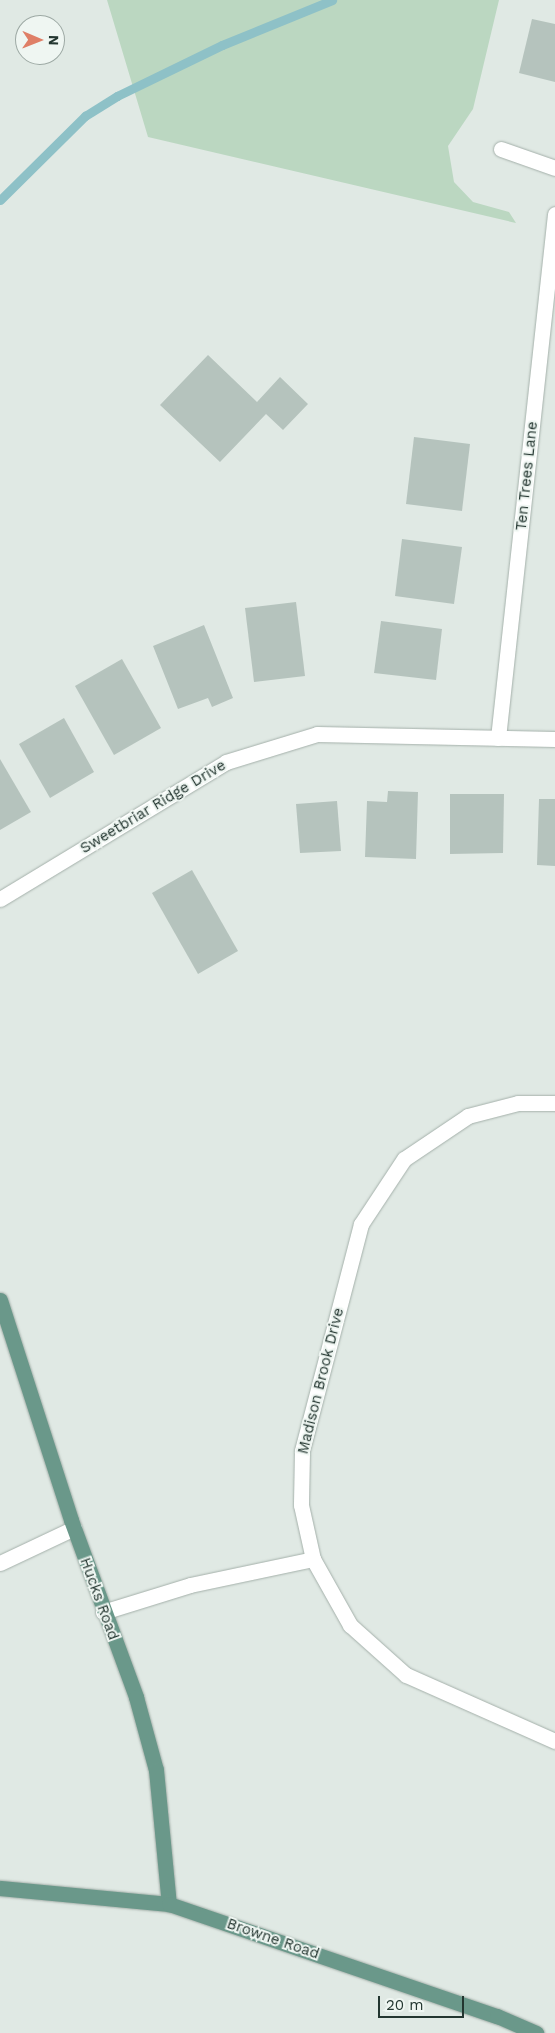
<!DOCTYPE html>
<style>
body{margin:0}
#map{position:relative;width:555px;height:2033px;overflow:hidden;background:#e0e9e4;font-family:"Work Sans",sans-serif}
div>[style]{position:absolute}
[style*='--x']{left:calc(var(--x)*1px);top:calc(var(--y)*1px);width:calc(var(--w)*1px);rotate:calc(var(--a)*1deg)}
.green>*{inset:0;background:#bbd7c1}
.stream>*{height:9px;margin:-4.5px;padding:0 4.5px;transform-origin:4.5px;border-radius:4.5px;background:#8ec1c7}
.building>*{inset:0;background:#b5c3bd}
.roads{filter:drop-shadow(0 0 1px #a4b0aa) drop-shadow(0 0 1px #a4b0aa)}
.minor>*{height:15px;margin:-7.5px;padding:0 7.5px;transform-origin:7.5px;border-radius:7.5px;background:#fff}
.major>*{height:15px;margin:-7.5px;padding:0 7.5px;transform-origin:7.5px;border-radius:7.5px;background:#6a988a}
span{translate:-50% -50%;white-space:nowrap;text-align:center;line-height:1.15;-webkit-text-stroke:4px #eff6f2;paint-order:stroke}
.street-label{font-size:15px;color:#233630}
.north{position:absolute;left:15px;top:15px;width:50px;height:50px;box-sizing:border-box;background:#eff6f2;border:1px solid #9da9a4;border-radius:50%;rotate:91deg;font-size:14px;font-weight:700;line-height:20px;text-align:center;color:#233630}
.north::after{content:'';display:block;margin:auto;width:18px;height:22px;background:#df7f67;clip-path:polygon(50% 0,100% 100%,50% 72%,0 100%)}
.scale{position:absolute;left:378px;top:1996px;width:86px;height:22px;box-sizing:border-box;border:2px solid #233630;border-top:0;padding-left:6px;font-size:15px;line-height:18px;white-space:nowrap;color:#233630;-webkit-text-stroke:4px #eff6f2;paint-order:stroke}
</style>
<div id="map">
<div class="green">
<i style="clip-path:polygon(107px 0,499px 0,473px 109px,448px 146px,454px 182px,473px 202px,509px 212px,516px 223px,148px 137px)"></i>
</div>
<div class="stream">
<i style="--x:0;--y:200;--w:120;--a:-44.7"></i>
<i style="--x:85;--y:116;--w:38;--a:-32"></i>
<i style="--x:117;--y:96;--w:117;--a:-25.9"></i>
<i style="--x:222;--y:45;--w:119;--a:-22.2"></i>
</div>
<div class="building">
<i style="clip-path:polygon(532px 19px,555px 24px,555px 82px,519px 73px)"></i>
<i style="clip-path:polygon(208px 355px,257px 402px,280px 377px,308px 404px,283px 430px,266px 414px,220px 462px,160px 405px)"></i>
<i style="clip-path:polygon(414px 437px,470px 444px,462px 511px,406px 504px)"></i>
<i style="clip-path:polygon(402px 539px,462px 547px,454px 604px,395px 596px)"></i>
<i style="clip-path:polygon(296px 602px,305px 676px,254px 682px,245px 608px)"></i>
<i style="clip-path:polygon(381px 621px,442px 629px,436px 680px,374px 673px)"></i>
<i style="clip-path:polygon(204px 625px,233px 698px,212px 707px,208px 698px,178px 709px,153px 646px)"></i>
<i style="clip-path:polygon(122px 659px,161px 728px,114px 755px,75px 686px)"></i>
<i style="clip-path:polygon(64px 718px,94px 772px,50px 798px,19px 744px)"></i>
<i style="clip-path:polygon(0 759px,31px 812px,0 830px)"></i>
<i style="clip-path:polygon(388px 791px,418px 792px,416px 859px,365px 857px,367px 801px,387px 802px)"></i>
<i style="clip-path:polygon(450px 794px,504px 794px,503px 853px,450px 854px)"></i>
<i style="clip-path:polygon(539px 799px,555px 799px,555px 866px,537px 865px)"></i>
<i style="clip-path:polygon(337px 801px,341px 851px,300px 853px,296px 804px)"></i>
<i style="clip-path:polygon(192px 870px,238px 951px,198px 974px,152px 893px)"></i>
</div>
<div class="roads">
<div class="minor">
<i style="--x:501;--y:149;--w:57;--a:19.4"></i>
<i style="--x:498;--y:738;--w:527;--a:-83.79"></i>
<i style="--x:0;--y:899;--w:264;--a:-31.2"></i>
<i style="--x:226;--y:762;--w:95;--a:-17.1"></i>
<i style="--x:317;--y:734;--w:238;--a:1.2"></i>
<i style="--x:555;--y:1103;--w:37;--a:180"></i>
<i style="--x:518;--y:1103;--w:52;--a:165.4"></i>
<i style="--x:468;--y:1116;--w:77;--a:146.1"></i>
<i style="--x:404;--y:1159;--w:78;--a:123.5"></i>
<i style="--x:361;--y:1224;--w:235;--a:104.6"></i>
<i style="--x:302;--y:1451;--w:54;--a:91.1"></i>
<i style="--x:301;--y:1505;--w:55;--a:77.5"></i>
<i style="--x:313;--y:1559;--w:76;--a:60.7"></i>
<i style="--x:350;--y:1625;--w:75;--a:41.8"></i>
<i style="--x:406;--y:1675;--w:163;--a:23.9"></i>
<i style="--x:0;--y:1563;--w:82;--a:-25.3"></i>
<i style="--x:103;--y:1612;--w:91;--a:-17.2"></i>
<i style="--x:190;--y:1585;--w:126;--a:-11.9"></i>
</div>
<div class="major">
<i style="--x:0;--y:1300;--w:231;--a:72.1"></i>
<i style="--x:71;--y:1520;--w:189;--a:69.8"></i>
<i style="--x:136;--y:1697;--w:76;--a:74.7"></i>
<i style="--x:156;--y:1770;--w:135;--a:84.5"></i>
<i style="--x:0;--y:1888;--w:170;--a:5.4"></i>
<i style="--x:169;--y:1904;--w:347;--a:18.9"></i>
<i style="--x:497;--y:2016;--w:43;--a:23.6"></i>
</div>
</div>
<div class="street-label">
<span style="left:527px;top:476px;rotate:-84deg">Ten Trees Lane</span>
<span style="left:153px;top:807px;rotate:-31deg">Sweetbriar Ridge Drive</span>
<span style="left:321px;top:1381px;rotate:-76deg">Madison Brook Drive</span>
<span style="left:99px;top:1599px;rotate:70deg">Hucks Road</span>
<span style="left:273px;top:1939px;rotate:19deg">Browne Road</span>
</div>
<div class="north">N</div>
<div class="scale">20 m</div>
</div>
